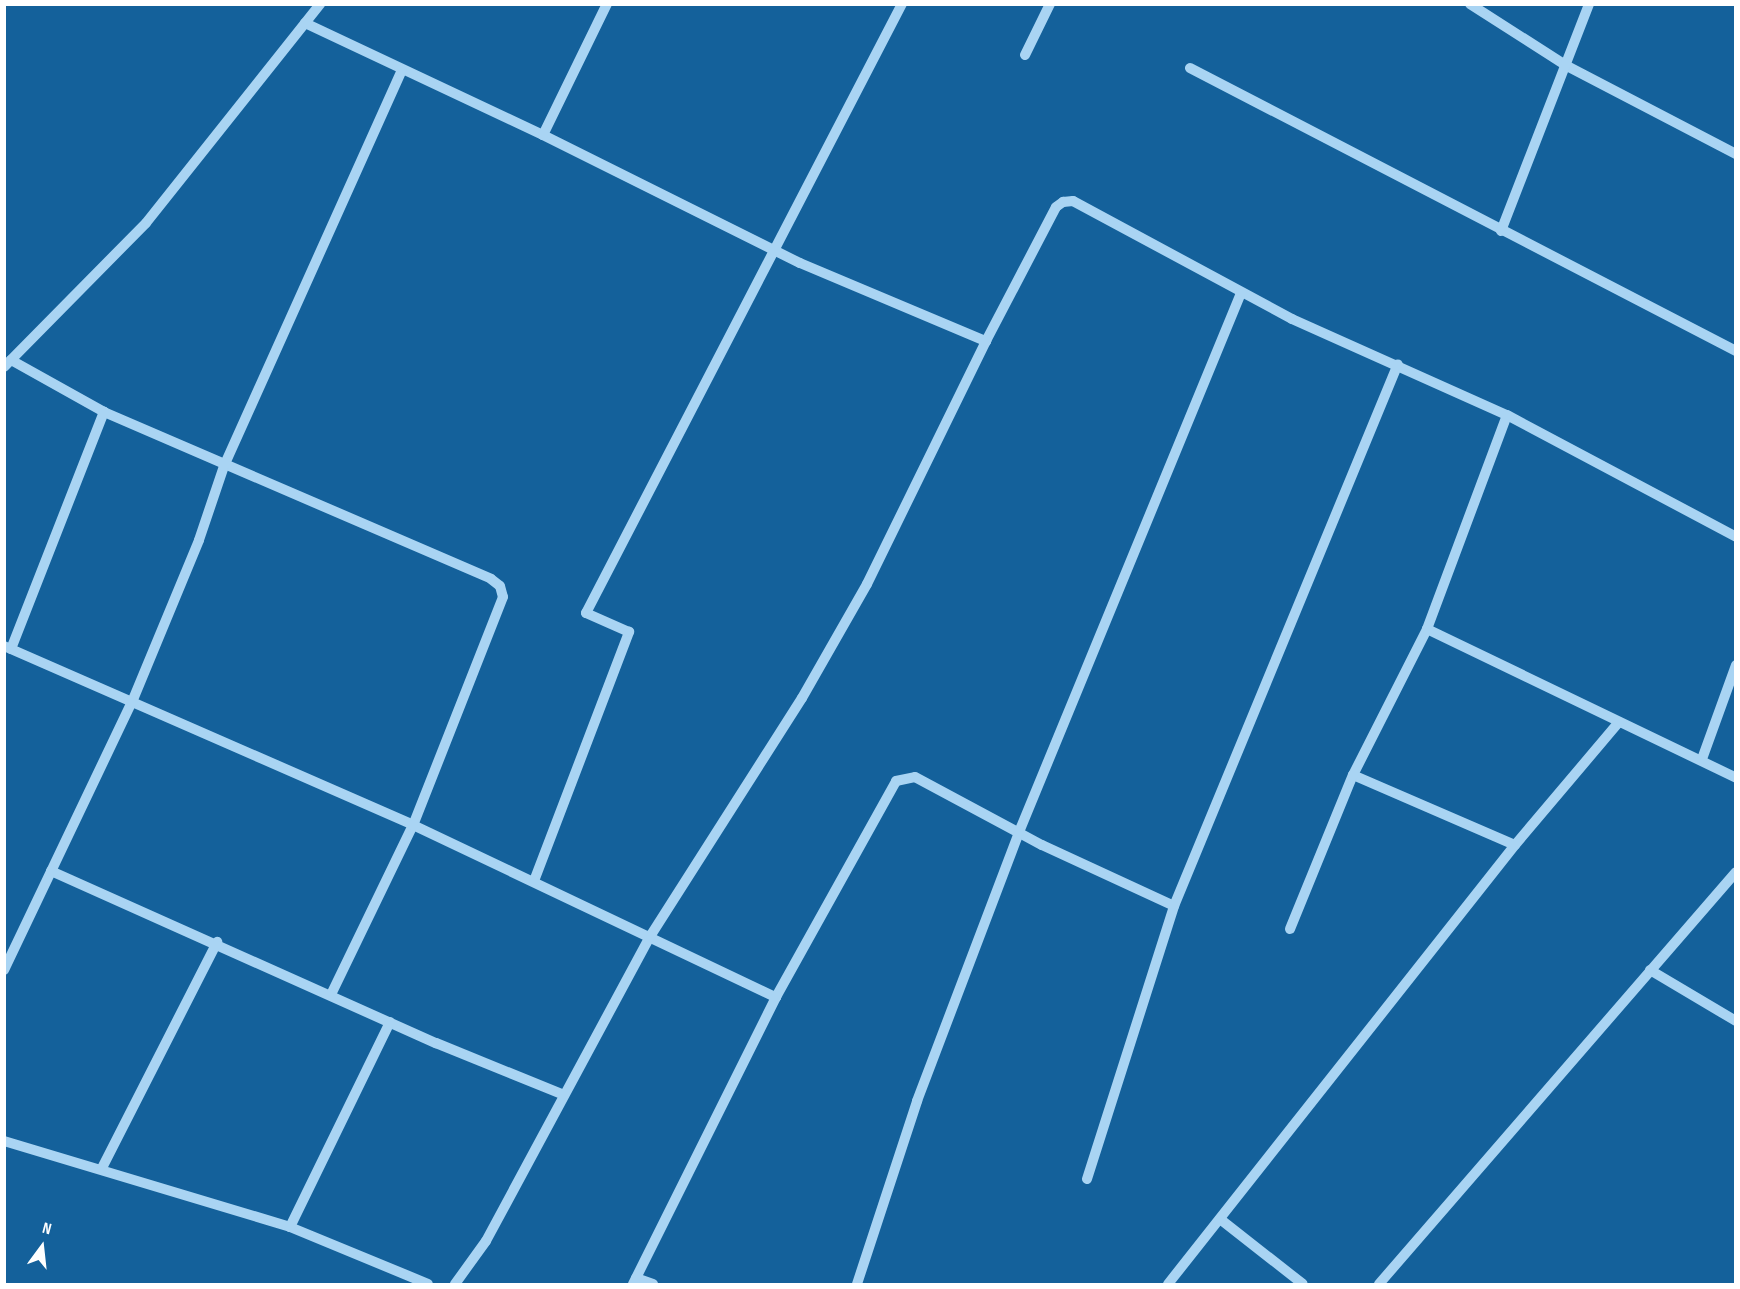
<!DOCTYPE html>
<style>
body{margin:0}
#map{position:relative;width:1740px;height:1289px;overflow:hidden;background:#14619b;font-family:"Sofia Sans Condensed",sans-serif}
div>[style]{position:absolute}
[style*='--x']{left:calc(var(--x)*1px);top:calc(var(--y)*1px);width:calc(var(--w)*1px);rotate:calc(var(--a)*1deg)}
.minor>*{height:10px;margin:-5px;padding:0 5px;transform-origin:5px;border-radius:5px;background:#a9d4f3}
span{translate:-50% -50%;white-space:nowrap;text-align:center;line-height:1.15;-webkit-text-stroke:5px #14619b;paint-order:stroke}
.frame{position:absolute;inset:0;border:6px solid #fff;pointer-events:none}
.north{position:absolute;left:12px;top:1217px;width:60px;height:60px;-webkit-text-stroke:4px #14619b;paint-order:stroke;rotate:15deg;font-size:16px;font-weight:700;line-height:24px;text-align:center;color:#fff}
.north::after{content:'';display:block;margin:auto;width:21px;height:27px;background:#fff;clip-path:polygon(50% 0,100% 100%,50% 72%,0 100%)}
</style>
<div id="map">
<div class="minor">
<i style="--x:1470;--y:4;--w:115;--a:32.6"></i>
<i style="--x:1567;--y:66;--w:191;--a:27.5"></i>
<i style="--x:305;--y:23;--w:263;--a:25.2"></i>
<i style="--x:543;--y:135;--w:287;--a:26.5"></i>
<i style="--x:800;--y:263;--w:202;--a:22.8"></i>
<i style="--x:1025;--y:55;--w:57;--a:-63.9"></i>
<i style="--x:1190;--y:68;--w:615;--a:27.4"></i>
<i style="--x:543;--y:135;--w:146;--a:-64"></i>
<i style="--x:1501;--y:231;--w:243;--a:-68.8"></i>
<i style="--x:11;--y:360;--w:107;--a:29.2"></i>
<i style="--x:104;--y:412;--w:421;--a:23.3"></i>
<i style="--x:491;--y:579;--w:11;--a:38"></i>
<i style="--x:500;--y:586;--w:11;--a:75"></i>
<i style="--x:503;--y:597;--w:245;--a:111.5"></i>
<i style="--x:413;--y:825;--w:189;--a:115.8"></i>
<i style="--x:4;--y:367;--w:202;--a:-45.4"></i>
<i style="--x:146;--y:223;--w:280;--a:-51.5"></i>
<i style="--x:1427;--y:629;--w:343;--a:25.7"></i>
<i style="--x:4;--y:646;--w:446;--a:23.6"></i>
<i style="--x:413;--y:825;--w:402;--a:25.4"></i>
<i style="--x:11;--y:649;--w:255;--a:-68.6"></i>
<i style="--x:1702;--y:759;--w:100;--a:-70.1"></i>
<i style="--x:1353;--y:775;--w:176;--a:23.4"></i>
<i style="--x:51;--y:871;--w:422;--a:24.1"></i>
<i style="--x:436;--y:1043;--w:138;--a:22.1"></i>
<i style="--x:534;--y:881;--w:267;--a:-69.1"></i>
<i style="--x:629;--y:632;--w:47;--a:-156.2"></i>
<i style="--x:586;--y:613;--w:686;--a:-62.58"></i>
<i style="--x:1290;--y:929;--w:166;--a:-67.8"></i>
<i style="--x:1353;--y:775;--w:164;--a:-63.1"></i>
<i style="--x:1427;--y:629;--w:228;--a:-69.5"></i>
<i style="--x:4;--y:970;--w:297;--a:-64.5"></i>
<i style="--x:132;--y:702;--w:175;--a:-67.5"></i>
<i style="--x:199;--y:540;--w:78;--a:-71.3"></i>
<i style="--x:224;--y:466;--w:434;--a:-65.8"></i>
<i style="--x:1650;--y:970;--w:100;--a:30.7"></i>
<i style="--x:4;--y:1141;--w:299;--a:16.7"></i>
<i style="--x:290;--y:1227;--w:149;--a:22.4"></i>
<i style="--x:102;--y:1168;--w:254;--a:-63"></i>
<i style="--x:1087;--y:1179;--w:287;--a:-72.3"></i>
<i style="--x:1174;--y:906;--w:586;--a:-67.55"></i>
<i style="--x:1220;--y:1219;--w:105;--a:38.1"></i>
<i style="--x:290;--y:1227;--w:228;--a:-64"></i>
<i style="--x:636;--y:1278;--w:18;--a:19"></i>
<i style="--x:455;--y:1284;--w:53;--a:-54.2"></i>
<i style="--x:486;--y:1241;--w:348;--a:-61.7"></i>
<i style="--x:651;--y:935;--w:281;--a:-57.5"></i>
<i style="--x:802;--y:698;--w:131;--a:-60.3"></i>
<i style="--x:867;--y:584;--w:271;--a:-63.9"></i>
<i style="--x:986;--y:341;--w:151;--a:-62.4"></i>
<i style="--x:1056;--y:207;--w:9;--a:-36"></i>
<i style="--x:1063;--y:202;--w:10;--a:-6"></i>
<i style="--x:1073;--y:201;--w:249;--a:28.3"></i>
<i style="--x:1292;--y:319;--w:235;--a:24.1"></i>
<i style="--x:1507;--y:415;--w:259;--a:28"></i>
<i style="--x:633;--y:1284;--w:321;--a:-63.5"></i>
<i style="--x:776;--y:997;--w:247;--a:-60.9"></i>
<i style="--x:896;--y:781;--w:19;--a:-12"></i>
<i style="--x:915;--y:777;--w:144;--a:28.2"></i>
<i style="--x:1042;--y:845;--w:145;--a:24.8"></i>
<i style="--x:857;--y:1284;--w:193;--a:-71.8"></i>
<i style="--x:917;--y:1101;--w:288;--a:-69.2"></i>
<i style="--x:1019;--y:832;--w:583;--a:-67.61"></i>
<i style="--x:1168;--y:1284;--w:560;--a:-51.68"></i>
<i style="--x:1515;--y:845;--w:161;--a:-49.8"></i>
<i style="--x:1379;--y:1284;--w:545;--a:-49.09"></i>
</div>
<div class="frame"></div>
<div class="north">N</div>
</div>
